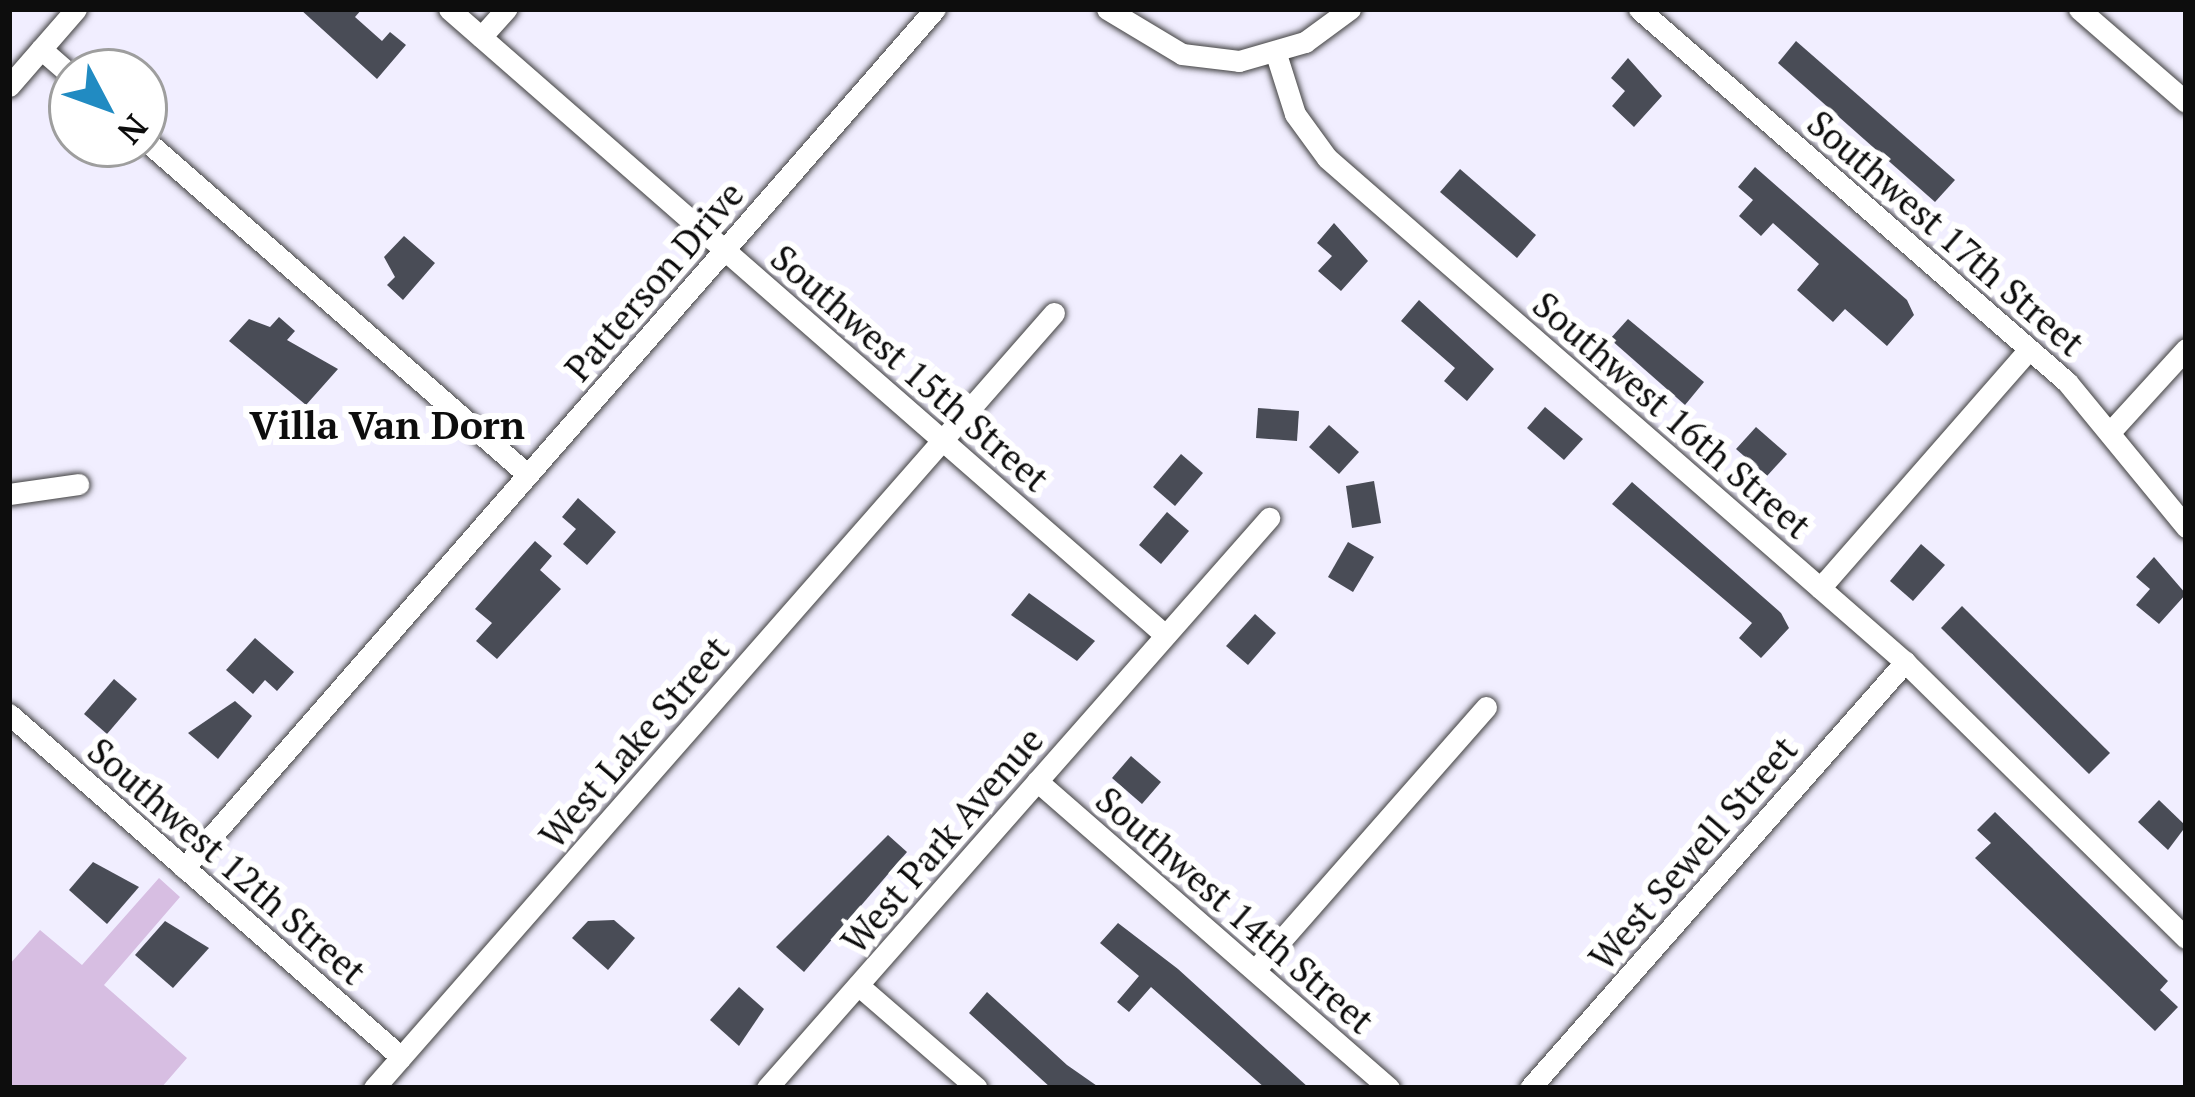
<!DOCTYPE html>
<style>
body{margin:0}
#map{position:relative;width:2195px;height:1097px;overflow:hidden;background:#f1eeff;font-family:"PT Serif",serif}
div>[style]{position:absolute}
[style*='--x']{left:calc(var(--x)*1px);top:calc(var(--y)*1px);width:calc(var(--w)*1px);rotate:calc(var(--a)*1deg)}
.cemetery>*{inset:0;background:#d7bee2}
.building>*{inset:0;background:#494c56}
.roads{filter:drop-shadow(0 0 3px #404040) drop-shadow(0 0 3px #404040)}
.minor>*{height:21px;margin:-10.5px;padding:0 10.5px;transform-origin:10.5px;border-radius:10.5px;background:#fff}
span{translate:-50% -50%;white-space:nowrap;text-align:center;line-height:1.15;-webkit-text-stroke:12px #fff;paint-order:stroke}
.street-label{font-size:36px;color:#0d0d0d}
.neighbourhood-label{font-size:39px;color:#0d0d0d;font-weight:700}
.frame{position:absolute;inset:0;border:12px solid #0d0d0d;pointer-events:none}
.north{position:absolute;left:48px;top:48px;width:120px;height:120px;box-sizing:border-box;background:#fff;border:3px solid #9e9e9e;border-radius:50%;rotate:131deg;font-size:33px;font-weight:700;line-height:48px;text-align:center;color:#0d0d0d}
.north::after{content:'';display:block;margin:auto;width:42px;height:54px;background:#218bc2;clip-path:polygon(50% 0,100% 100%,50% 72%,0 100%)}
</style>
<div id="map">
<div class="cemetery">
<i style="clip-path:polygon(159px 878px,180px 897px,104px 985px,187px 1058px,161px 1088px,9px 1088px,9px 965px,40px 930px,82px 965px)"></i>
</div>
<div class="building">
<i style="clip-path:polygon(300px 9px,362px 9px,355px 17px,382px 41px,390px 32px,406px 45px,377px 79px)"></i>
<i style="clip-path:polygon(1796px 41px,1955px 180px,1935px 202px,1778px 63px)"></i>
<i style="clip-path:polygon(1628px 58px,1662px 96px,1634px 127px,1612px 106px,1625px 91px,1611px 78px)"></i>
<i style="clip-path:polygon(1755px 167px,1907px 300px,1914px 315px,1887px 346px,1845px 309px,1833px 322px,1797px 290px,1819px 264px,1773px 223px,1761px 236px,1739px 216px,1753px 200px,1738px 187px)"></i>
<i style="clip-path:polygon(1460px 169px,1536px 235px,1517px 258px,1440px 192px)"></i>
<i style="clip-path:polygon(1334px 223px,1368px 261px,1341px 291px,1318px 271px,1332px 256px,1317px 243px)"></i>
<i style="clip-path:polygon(404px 236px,435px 263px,403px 300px,387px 285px,395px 277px,384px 257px)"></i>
<i style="clip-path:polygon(1419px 300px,1494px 369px,1467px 401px,1444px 381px,1455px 368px,1401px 321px)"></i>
<i style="clip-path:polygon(279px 317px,295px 331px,287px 340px,338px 369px,306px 405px,229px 341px,249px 319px,270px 327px)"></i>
<i style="clip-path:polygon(1628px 319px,1704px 382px,1685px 405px,1610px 339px)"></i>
<i style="clip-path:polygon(1545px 407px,1583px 439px,1564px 460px,1527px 428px)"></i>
<i style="clip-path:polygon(1258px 408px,1299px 411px,1297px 441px,1256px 438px)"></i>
<i style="clip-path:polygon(1329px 425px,1359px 452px,1339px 474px,1309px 447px)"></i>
<i style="clip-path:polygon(1756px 427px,1787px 454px,1767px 476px,1736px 449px)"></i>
<i style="clip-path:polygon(1181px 454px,1203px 473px,1175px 506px,1153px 487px)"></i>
<i style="clip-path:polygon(1374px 481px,1381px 523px,1352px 528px,1346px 486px)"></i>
<i style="clip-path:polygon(1632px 482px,1781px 613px,1789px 628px,1761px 658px,1739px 638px,1752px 623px,1612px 504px)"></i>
<i style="clip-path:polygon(578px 498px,616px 532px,587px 565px,563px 544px,576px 529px,562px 517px)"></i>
<i style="clip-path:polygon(1167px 512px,1189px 531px,1161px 564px,1139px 545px)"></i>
<i style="clip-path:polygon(535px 541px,552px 556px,540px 570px,561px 589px,497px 659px,476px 641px,492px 623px,475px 609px)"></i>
<i style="clip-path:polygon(1348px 542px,1374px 557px,1353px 592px,1328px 577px)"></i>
<i style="clip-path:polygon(1921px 544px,1945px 565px,1913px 601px,1890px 581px)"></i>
<i style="clip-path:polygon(2154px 557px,2186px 594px,2159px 624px,2136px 605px,2150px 589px,2136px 577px)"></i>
<i style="clip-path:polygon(1029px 593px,1095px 641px,1077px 661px,1011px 615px)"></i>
<i style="clip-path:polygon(1962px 606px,2110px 753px,2089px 774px,1941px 628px)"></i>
<i style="clip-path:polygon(1255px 614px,1276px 633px,1248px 665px,1226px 646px)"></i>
<i style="clip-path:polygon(255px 638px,294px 672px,277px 691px,265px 680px,253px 694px,226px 670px)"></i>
<i style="clip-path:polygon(114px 679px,137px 699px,107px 734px,84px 714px)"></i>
<i style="clip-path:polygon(235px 701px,252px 716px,218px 759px,188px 733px)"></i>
<i style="clip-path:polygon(1131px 756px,1161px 782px,1142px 804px,1112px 778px)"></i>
<i style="clip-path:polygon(2159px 800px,2186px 826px,2168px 850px,2138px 822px)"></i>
<i style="clip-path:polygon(1995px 812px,2168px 981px,2160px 990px,2178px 1007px,2155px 1031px,1975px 858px,1991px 843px,1977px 830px)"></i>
<i style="clip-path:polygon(888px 835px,907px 852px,804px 972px,776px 947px)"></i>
<i style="clip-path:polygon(93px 862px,139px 887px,107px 924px,69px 890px)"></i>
<i style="clip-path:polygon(614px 920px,635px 938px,608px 970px,572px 938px,588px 921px)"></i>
<i style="clip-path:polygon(165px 921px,209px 948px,173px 988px,135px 955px)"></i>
<i style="clip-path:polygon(1118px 923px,1178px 969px,1309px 1088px,1265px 1088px,1151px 987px,1129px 1012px,1117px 1002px,1139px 976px,1100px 943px)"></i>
<i style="clip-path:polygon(739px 987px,764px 1009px,739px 1046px,710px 1020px)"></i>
<i style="clip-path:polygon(987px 992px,1067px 1065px,1100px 1088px,1051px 1088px,969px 1013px)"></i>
</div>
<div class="roads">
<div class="minor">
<i style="--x:449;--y:9;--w:951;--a:41.16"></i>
<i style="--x:1107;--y:9;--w:87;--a:31"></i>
<i style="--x:1182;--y:54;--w:57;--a:7"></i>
<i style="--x:1239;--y:61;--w:69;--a:-16.1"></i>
<i style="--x:1305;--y:42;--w:56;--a:-36.3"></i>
<i style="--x:1639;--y:9;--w:568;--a:41.07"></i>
<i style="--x:2067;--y:382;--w:188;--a:50.6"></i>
<i style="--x:2079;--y:9;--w:142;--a:41"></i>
<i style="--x:481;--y:37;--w:38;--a:-48"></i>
<i style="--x:41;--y:49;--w:41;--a:41.1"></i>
<i style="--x:1276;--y:54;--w:63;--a:72.4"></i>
<i style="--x:1295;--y:114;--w:54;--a:54"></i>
<i style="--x:1327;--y:158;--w:767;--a:41.09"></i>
<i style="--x:1905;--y:662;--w:394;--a:44.5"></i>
<i style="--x:9;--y:86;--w:102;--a:-49"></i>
<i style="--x:144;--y:139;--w:510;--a:41.19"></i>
<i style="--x:2111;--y:431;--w:111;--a:-47.6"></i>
<i style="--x:9;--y:494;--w:70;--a:-8.2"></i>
<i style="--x:1820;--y:588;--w:317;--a:-48.8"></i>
<i style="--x:9;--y:714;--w:521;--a:41.19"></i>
<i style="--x:1037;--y:781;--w:467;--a:41.1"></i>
<i style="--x:184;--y:868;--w:1141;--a:-48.84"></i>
<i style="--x:1255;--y:970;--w:350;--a:-48.7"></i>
<i style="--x:858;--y:985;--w:157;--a:40.9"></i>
<i style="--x:374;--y:1088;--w:1031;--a:-48.74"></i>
<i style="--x:767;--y:1088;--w:760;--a:-48.63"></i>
<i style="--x:1530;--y:1088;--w:568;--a:-48.64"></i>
</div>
</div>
<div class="street-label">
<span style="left:1946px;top:233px;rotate:41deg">Southwest 17th Street</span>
<span style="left:654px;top:281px;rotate:-49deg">Patterson Drive</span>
<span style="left:910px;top:368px;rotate:41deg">Southwest 15th Street</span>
<span style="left:1672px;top:415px;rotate:41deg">Southwest 16th Street</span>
<span style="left:634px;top:742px;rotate:-49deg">West Lake Street</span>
<span style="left:942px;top:840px;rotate:-49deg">West Park Avenue</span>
<span style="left:1693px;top:853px;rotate:-49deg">West Sewell Street</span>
<span style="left:227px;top:861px;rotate:41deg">Southwest 12th Street</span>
<span style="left:1235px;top:910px;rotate:41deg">Southwest 14th Street</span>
</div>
<div class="neighbourhood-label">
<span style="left:387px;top:424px">Villa Van Dorn</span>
</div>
<div class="frame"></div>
<div class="north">N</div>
</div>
